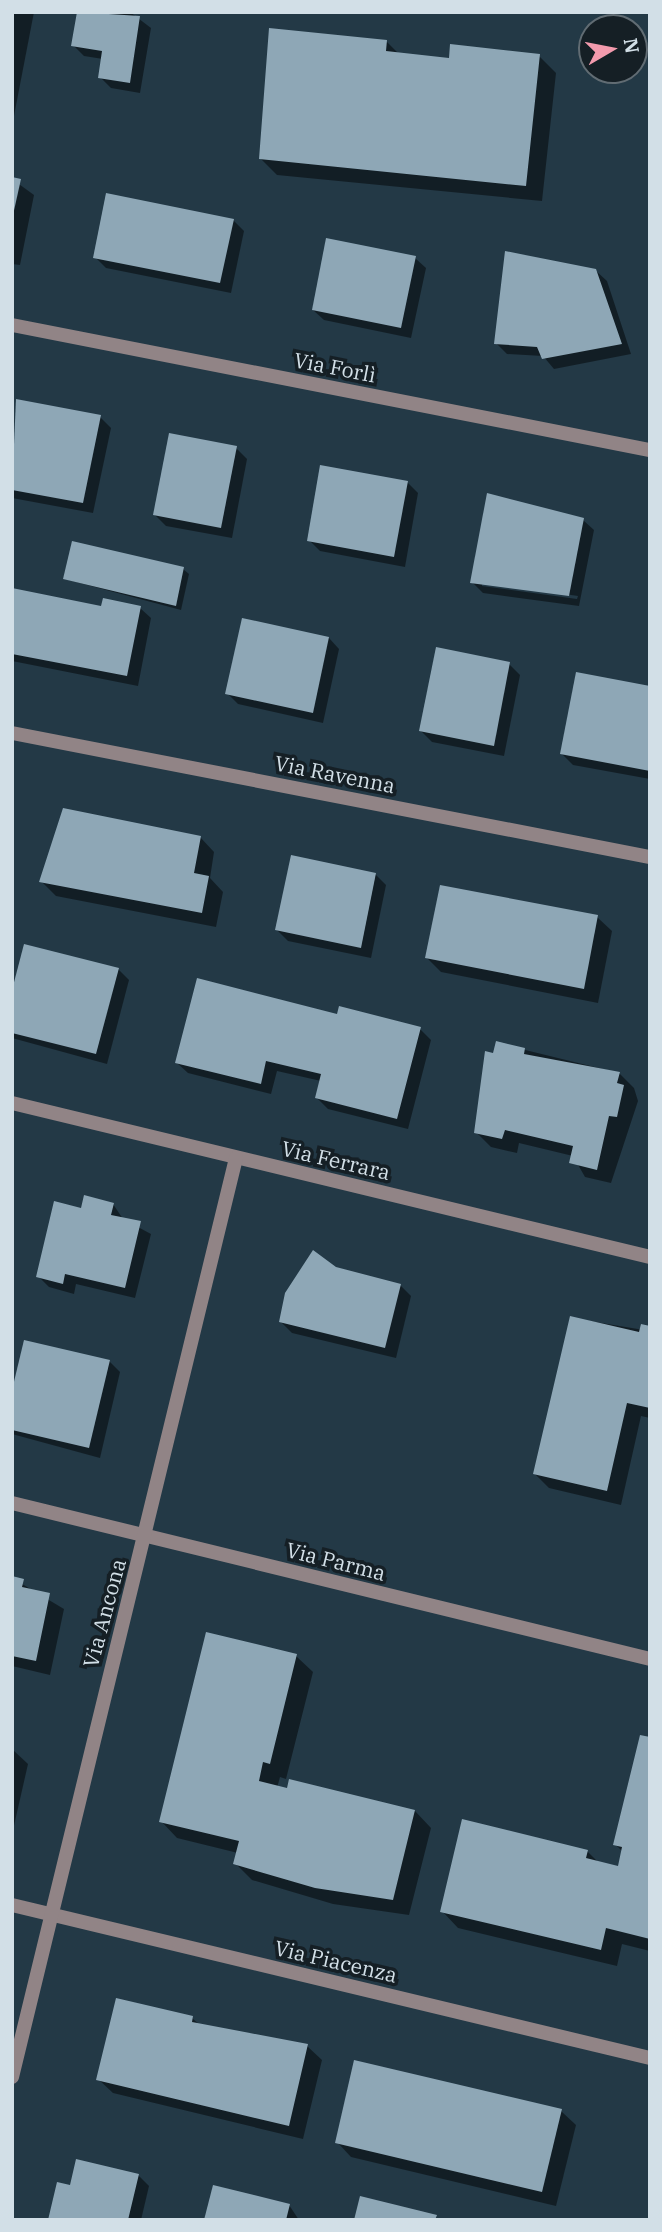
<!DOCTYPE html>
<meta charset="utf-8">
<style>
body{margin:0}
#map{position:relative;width:662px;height:2232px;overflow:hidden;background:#233946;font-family:"IBM Plex Serif",serif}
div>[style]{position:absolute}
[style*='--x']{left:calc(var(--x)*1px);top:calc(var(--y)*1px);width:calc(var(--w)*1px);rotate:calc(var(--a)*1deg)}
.shadow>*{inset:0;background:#0007}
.building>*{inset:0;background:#8ea7b6}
.minor>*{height:14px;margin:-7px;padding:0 7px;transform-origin:7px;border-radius:7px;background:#918486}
span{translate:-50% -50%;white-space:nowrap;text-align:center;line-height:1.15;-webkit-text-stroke:7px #151f25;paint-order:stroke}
.street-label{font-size:21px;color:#d2dfe7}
.frame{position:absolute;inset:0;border:14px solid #d2dfe7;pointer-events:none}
.north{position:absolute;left:578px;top:14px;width:70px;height:70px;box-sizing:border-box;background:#151f25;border:2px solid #616c73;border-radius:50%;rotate:80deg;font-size:19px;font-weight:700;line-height:28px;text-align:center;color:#d2dfe7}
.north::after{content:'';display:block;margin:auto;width:24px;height:32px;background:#f29aad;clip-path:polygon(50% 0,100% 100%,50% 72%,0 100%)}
</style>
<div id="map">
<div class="shadow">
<i style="clip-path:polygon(12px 12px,34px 12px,13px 121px,12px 121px)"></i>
<i style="clip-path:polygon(78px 12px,130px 12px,151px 28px,140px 93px,111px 88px,100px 77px,103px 59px,84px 56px,73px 45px)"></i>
<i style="clip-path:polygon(387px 42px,399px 54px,450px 60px,539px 56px,556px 73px,542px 201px,277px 175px,261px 159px)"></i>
<i style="clip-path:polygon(12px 179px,34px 195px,20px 265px,12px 264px)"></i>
<i style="clip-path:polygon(233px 220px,244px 231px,231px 293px,106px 268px,95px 257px)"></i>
<i style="clip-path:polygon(507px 253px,595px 270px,607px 281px,631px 354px,554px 369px,543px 356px,507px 354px,496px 343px)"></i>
<i style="clip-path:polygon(415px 258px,426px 268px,411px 338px,324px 320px,313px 310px)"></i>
<i style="clip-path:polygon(17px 401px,100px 417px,111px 428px,93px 513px,12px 498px)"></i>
<i style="clip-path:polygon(236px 448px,247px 459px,232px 538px,166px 526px,155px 515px)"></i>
<i style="clip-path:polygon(407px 482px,418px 493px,405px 567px,320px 551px,309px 540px)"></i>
<i style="clip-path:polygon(evenodd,489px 495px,583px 520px,594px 530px,579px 606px,483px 593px,472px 582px,489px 495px,482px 582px,578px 596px,577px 599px,482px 586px,482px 582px)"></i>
<i style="clip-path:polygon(183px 569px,189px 574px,181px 610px,65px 579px)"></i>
<i style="clip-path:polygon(12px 590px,102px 608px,140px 608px,151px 618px,138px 686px,12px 661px)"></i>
<i style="clip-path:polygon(329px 638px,339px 649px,323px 723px,238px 704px,227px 693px)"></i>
<i style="clip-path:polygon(509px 664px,520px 675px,504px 756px,432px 742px,421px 731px)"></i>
<i style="clip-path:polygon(650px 688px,650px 779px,573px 765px,562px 754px)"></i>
<i style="clip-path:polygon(200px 837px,214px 852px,210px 878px,223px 892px,216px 927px,56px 896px,41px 881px)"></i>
<i style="clip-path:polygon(375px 874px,386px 885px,371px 958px,288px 941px,277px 930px)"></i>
<i style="clip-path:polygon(597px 917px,612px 931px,598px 1003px,441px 972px,427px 958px)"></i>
<i style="clip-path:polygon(118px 969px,129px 980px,107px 1064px,12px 1038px,12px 997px)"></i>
<i style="clip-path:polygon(338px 1016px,420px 1029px,431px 1040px,408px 1129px,328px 1109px,317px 1098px,321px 1081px,277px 1071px,271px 1094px,188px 1073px,177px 1063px)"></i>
<i style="clip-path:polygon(497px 1043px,619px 1073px,634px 1088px,638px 1101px,611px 1183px,585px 1177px,573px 1156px,519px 1143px,517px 1153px,491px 1147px,476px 1132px)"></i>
<i style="clip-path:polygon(113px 1204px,123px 1219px,151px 1234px,135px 1298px,76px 1284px,74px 1294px,49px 1287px,38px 1276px,82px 1210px)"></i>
<i style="clip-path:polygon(400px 1285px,411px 1296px,396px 1358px,292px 1333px,281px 1322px)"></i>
<i style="clip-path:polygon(571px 1318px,650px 1331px,650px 1418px,641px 1416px,621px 1505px,549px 1488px,535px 1474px)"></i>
<i style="clip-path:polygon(109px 1361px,120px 1372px,100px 1458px,12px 1434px,12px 1398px)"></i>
<i style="clip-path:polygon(12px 1578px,64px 1609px,50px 1675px,12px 1666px)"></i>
<i style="clip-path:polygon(296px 1656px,313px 1672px,286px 1779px,280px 1777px,277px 1788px,415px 1811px,431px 1828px,409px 1915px,333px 1904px,252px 1880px,235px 1863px,238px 1853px,177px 1838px,161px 1821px)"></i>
<i style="clip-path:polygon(650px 1739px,650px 1951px,622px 1944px,617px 1966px,458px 1928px,442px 1911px,587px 1851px,599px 1863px,619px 1868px,623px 1852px,615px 1844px)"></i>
<i style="clip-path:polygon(12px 1749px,28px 1764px,13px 1830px,12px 1829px)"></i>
<i style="clip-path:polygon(192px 2018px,200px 2025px,307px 2046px,322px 2060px,303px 2139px,113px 2093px,98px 2079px)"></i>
<i style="clip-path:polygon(561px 2111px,576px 2125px,556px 2206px,351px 2157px,337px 2142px)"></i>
<i style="clip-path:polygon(138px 2175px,149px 2186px,141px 2220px,50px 2220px,71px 2187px)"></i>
<i style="clip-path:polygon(289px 2205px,299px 2220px,206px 2220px)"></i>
</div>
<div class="building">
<i style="clip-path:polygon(77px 12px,140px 16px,130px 83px,98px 78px,102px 51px,71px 46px)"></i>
<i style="clip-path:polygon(269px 28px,387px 40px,386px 51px,449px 58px,450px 44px,540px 54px,526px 186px,259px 159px)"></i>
<i style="clip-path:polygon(12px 177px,21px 179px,13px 215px,12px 215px)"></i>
<i style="clip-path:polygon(106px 193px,234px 219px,220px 283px,93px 258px)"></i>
<i style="clip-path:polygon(326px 238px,416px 256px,401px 328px,312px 310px)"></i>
<i style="clip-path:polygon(505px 251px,596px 269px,622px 344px,542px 359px,537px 347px,494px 344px)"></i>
<i style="clip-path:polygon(16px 399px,101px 415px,83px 503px,12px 490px)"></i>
<i style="clip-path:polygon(169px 433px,237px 446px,221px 528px,153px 515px)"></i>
<i style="clip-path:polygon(320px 465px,408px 481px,394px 557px,307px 541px)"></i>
<i style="clip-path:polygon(487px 493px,584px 518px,569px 596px,470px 583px)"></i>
<i style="clip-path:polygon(72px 541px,184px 567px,176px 606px,63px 579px)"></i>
<i style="clip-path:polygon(12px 588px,101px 606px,103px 598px,141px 606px,127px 676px,12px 654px)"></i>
<i style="clip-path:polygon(242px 618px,329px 637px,313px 713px,225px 694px)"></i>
<i style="clip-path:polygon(436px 647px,510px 662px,494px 746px,419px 731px)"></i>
<i style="clip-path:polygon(576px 672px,650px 686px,650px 771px,560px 754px)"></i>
<i style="clip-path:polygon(63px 808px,201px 836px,194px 873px,209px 876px,202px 913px,39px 882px)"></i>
<i style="clip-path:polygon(291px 855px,376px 873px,361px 948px,275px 930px)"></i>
<i style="clip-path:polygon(440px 885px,598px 915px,584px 989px,425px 958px)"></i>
<i style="clip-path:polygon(24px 944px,119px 968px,96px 1054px,12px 1033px,12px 990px)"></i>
<i style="clip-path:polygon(197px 978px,337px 1014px,339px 1006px,421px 1027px,397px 1119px,315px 1098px,321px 1074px,266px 1061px,261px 1084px,175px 1063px)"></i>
<i style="clip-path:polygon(496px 1041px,525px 1048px,524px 1054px,620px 1072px,617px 1083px,624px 1085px,617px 1117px,609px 1116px,597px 1170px,569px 1163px,573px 1146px,505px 1130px,502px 1139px,474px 1133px,485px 1051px,493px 1053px)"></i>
<i style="clip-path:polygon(84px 1195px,114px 1203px,111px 1215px,141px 1221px,125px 1288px,65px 1274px,63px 1284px,36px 1277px,54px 1201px,81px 1208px)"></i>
<i style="clip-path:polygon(313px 1250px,336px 1267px,401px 1284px,385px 1348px,279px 1322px,285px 1293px)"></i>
<i style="clip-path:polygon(570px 1316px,639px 1332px,641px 1324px,650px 1326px,650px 1408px,627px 1403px,607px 1491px,533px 1474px)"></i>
<i style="clip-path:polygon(24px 1340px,110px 1360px,89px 1448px,12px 1430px,12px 1390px)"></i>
<i style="clip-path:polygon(12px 1576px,24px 1579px,22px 1587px,50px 1593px,36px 1661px,12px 1656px)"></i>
<i style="clip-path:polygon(206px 1632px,297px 1654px,270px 1764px,263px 1762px,259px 1781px,287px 1788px,289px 1779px,415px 1810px,393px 1900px,315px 1888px,233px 1864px,239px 1841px,159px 1822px)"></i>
<i style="clip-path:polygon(640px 1735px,650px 1737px,650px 1939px,606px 1928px,601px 1950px,440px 1912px,462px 1819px,588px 1850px,586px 1858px,618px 1866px,622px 1847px,613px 1845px)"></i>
<i style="clip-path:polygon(116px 1998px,193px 2016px,192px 2022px,308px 2044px,289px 2126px,96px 2080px)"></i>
<i style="clip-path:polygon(354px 2060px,562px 2109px,542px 2192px,335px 2143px)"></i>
<i style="clip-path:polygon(76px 2159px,139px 2174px,128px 2220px,48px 2220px,57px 2182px,70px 2185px)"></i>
<i style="clip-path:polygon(213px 2185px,290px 2204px,286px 2220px,204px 2220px)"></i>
<i style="clip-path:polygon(360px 2196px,437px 2215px,435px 2220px,354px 2220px)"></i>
</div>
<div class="minor">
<i style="--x:12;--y:325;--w:650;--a:11.09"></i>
<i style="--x:12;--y:733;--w:650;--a:11"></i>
<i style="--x:12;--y:1103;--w:656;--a:13.57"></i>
<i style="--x:12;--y:1503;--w:657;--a:13.74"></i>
<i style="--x:12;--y:1905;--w:656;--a:13.49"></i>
<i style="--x:12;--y:2077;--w:946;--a:-76.3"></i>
</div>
<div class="street-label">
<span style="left:335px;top:367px;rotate:11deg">Via Forlì</span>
<span style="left:335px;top:774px;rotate:11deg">Via Ravenna</span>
<span style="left:336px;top:1160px;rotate:13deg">Via Ferrara</span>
<span style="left:336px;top:1561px;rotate:14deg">Via Parma</span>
<span style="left:104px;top:1613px;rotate:-75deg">Via Ancona</span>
<span style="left:336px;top:1961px;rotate:13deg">Via Piacenza</span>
</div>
<div class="frame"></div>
<div class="north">N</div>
</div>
